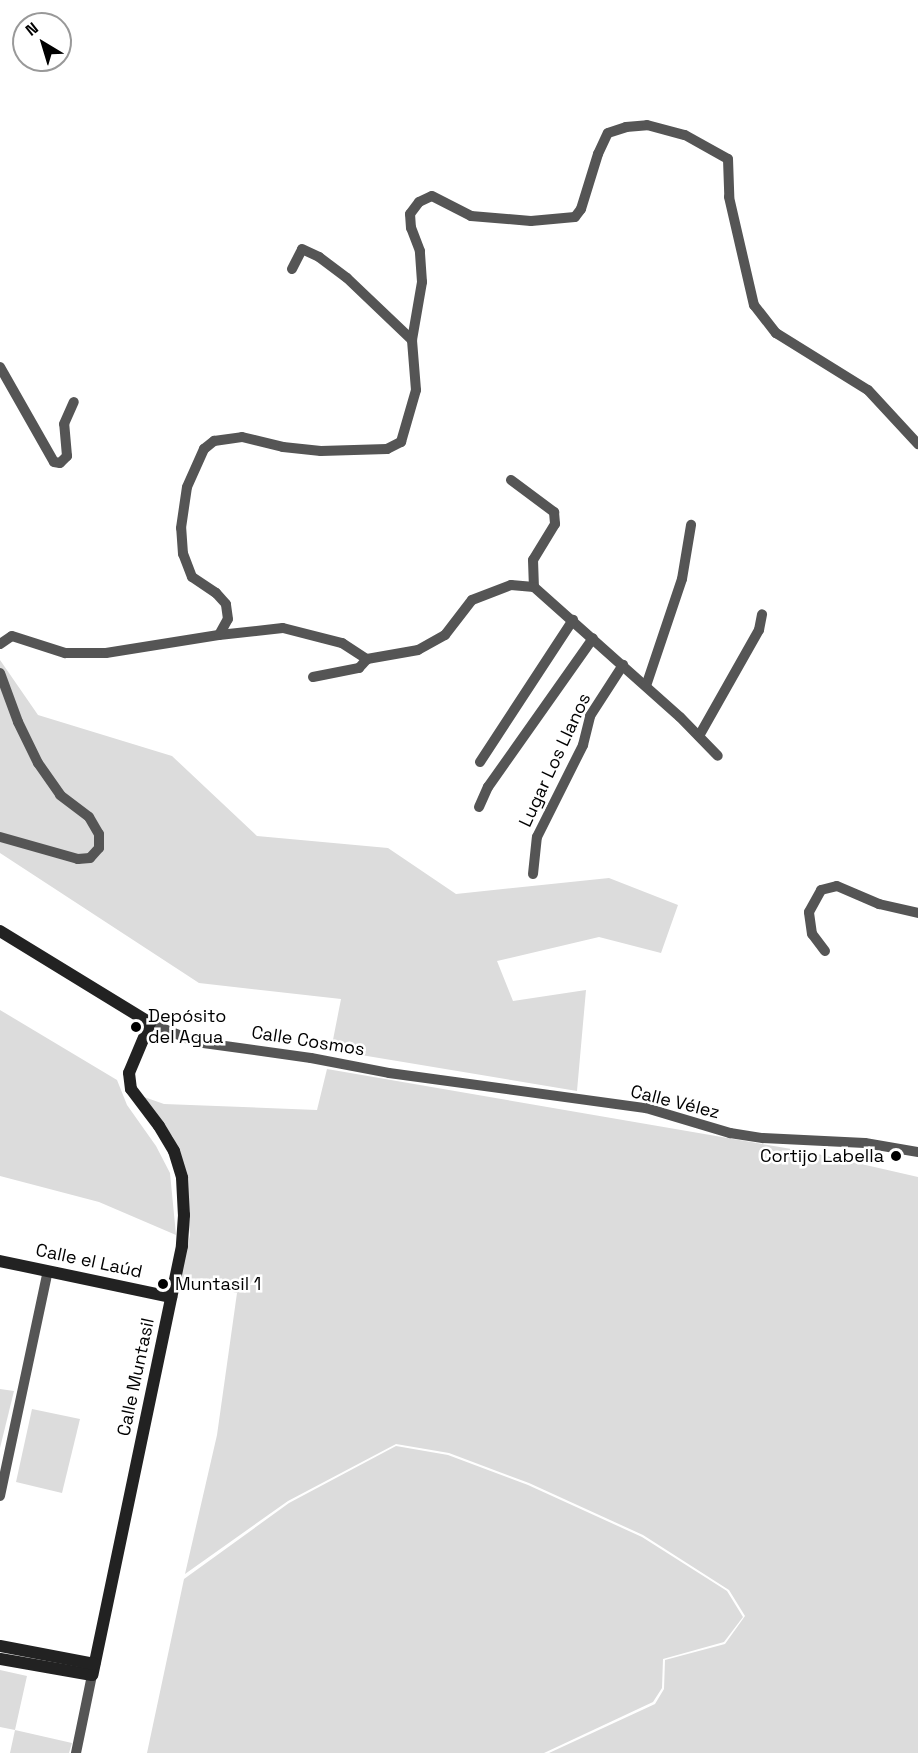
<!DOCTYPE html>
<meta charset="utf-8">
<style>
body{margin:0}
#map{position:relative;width:918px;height:1753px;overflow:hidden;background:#fff;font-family:"Space Grotesk",sans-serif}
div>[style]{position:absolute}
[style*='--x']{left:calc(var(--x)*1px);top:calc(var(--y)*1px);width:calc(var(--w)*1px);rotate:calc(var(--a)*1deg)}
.green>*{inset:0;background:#dcdcdc}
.street>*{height:10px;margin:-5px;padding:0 5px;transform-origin:5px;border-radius:5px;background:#555}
.secondary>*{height:12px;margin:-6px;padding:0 6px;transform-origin:6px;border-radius:6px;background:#222}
.dots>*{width:16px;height:16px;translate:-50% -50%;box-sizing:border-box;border:3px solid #fff;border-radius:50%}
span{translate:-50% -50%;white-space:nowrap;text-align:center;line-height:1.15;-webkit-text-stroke:5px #fff;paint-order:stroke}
.street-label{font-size:18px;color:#000}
.poi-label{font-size:18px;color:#000}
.left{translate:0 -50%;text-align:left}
.right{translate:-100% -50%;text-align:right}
.north{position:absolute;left:12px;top:12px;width:60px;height:60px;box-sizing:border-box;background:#fff;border:2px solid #999;border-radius:50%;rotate:322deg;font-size:16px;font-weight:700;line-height:24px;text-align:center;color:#000}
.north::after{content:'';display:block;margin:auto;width:21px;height:27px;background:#000;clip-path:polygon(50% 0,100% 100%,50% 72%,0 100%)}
</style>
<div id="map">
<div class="green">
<i style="clip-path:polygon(0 660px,38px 715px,172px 756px,257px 836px,388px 848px,456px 894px,609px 878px,678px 905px,661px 953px,599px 937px,497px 961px,513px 1001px,586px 990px,577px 1091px,331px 1050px,341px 999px,199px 983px,0 853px)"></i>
<i style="clip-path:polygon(0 1010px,117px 1080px,127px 1105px,156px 1146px,170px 1173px,176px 1235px,99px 1202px,0 1176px)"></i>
<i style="clip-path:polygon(327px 1069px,809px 1152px,918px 1177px,918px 1753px,549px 1753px,655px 1704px,664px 1689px,665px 1660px,725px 1644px,745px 1616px,729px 1590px,643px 1535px,529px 1483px,449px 1453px,396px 1444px,288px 1501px,185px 1574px,217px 1435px,237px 1293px,180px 1278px,190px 1235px,182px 1161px,173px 1137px,144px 1097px,164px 1104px,317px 1110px)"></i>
<i style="clip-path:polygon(0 1389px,14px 1391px,0 1448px)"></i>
<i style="clip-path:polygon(32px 1409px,80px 1419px,62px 1493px,16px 1482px)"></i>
<i style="clip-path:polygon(396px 1446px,448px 1455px,528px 1485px,642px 1537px,727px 1591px,743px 1617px,724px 1642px,663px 1659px,662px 1688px,653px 1702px,544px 1753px,147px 1753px,184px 1579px,289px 1503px)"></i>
<i style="clip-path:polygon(0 1670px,27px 1676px,15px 1730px,72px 1743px,69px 1753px,10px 1753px,15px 1730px,0 1727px)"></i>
</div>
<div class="street">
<i style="--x:292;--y:269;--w:22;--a:-63"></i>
<i style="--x:302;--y:249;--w:19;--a:25"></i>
<i style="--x:319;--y:257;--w:35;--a:37"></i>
<i style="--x:347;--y:278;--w:90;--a:43.6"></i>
<i style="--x:0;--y:367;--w:109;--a:60.4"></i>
<i style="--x:54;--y:462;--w:6;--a:9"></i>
<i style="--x:60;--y:463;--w:10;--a:-45"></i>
<i style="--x:67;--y:456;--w:32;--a:-95"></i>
<i style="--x:64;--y:424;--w:24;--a:-66"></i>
<i style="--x:511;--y:480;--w:54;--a:36.7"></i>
<i style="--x:554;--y:512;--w:12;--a:85"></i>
<i style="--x:555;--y:524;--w:42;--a:121.4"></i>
<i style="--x:533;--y:560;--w:27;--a:88"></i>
<i style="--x:219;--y:635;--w:64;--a:-6.2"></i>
<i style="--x:283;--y:628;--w:61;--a:14.3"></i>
<i style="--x:342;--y:643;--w:30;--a:33"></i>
<i style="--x:367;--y:659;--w:52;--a:-10"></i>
<i style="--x:418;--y:650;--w:31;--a:-29"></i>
<i style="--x:445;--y:635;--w:44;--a:-52.4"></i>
<i style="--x:472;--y:600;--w:42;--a:-21"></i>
<i style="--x:511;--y:585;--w:23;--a:5"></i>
<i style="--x:534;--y:587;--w:195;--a:41.7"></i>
<i style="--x:680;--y:717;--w:54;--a:45.7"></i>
<i style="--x:0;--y:644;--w:14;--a:-34"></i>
<i style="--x:12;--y:636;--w:56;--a:17.8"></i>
<i style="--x:65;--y:653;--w:41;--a:0"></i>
<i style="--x:106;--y:653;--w:114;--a:-9.1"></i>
<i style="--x:219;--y:635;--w:18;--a:-61"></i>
<i style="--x:228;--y:619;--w:15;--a:-98"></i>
<i style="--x:226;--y:604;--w:15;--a:-132"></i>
<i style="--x:216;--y:593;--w:29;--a:-146"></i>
<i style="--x:192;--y:577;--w:25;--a:-111"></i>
<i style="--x:183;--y:554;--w:26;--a:-94"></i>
<i style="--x:181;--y:528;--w:41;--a:-81.7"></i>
<i style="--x:187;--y:487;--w:42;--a:-65.9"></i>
<i style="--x:204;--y:449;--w:13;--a:-39"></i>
<i style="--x:214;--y:441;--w:28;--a:-8"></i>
<i style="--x:242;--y:437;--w:42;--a:13.7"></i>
<i style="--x:283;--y:447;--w:38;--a:6"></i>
<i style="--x:321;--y:451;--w:66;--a:-1.7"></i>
<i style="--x:387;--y:449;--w:16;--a:-27"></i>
<i style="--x:401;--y:442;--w:54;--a:-73.9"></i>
<i style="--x:416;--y:390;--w:50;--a:-94.6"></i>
<i style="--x:412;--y:340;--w:59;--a:-80.2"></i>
<i style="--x:422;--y:282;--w:31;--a:-94"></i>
<i style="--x:420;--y:251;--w:25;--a:-111"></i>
<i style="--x:411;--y:228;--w:14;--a:-94"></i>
<i style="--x:410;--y:214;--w:15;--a:-53"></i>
<i style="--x:419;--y:202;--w:14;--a:-25"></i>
<i style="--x:432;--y:196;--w:44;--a:27.1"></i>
<i style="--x:471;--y:216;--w:60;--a:4.8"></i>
<i style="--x:531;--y:221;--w:44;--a:-5.2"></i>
<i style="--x:575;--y:217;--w:10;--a:-53"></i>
<i style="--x:581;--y:209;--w:58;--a:-72.8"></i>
<i style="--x:598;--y:154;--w:23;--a:-65"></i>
<i style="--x:608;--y:133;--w:19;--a:-18"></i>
<i style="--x:626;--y:127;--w:21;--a:-5"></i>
<i style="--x:647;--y:125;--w:39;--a:15"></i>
<i style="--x:685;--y:135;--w:49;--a:29.2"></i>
<i style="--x:728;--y:159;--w:38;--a:88"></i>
<i style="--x:729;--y:197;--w:111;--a:77"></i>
<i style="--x:754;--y:305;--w:36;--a:52"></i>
<i style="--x:776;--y:333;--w:108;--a:31.8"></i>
<i style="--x:868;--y:390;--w:74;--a:47.2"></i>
<i style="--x:0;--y:673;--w:52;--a:69.8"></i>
<i style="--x:18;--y:722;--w:46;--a:64"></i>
<i style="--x:38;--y:763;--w:39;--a:55"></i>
<i style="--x:60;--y:795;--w:36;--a:37"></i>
<i style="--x:89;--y:817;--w:20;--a:60"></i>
<i style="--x:99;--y:834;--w:14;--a:90"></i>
<i style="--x:99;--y:848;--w:13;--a:132"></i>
<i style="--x:90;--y:858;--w:12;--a:175"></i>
<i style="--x:78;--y:859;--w:81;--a:-164.2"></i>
<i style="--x:313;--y:677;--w:47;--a:-11.1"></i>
<i style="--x:359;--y:668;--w:12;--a:-48"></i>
<i style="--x:646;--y:686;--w:113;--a:-71.4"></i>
<i style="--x:682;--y:579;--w:55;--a:-80.5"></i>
<i style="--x:699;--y:736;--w:122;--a:-60.5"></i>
<i style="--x:759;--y:630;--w:16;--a:-79"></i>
<i style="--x:480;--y:762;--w:170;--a:-56.8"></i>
<i style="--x:479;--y:807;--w:22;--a:-66"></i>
<i style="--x:488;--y:787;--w:182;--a:-54.8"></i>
<i style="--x:533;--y:874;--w:37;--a:-84"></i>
<i style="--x:537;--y:837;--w:103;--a:-63.4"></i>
<i style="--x:583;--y:745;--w:30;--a:-76"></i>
<i style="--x:590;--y:716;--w:61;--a:-57.1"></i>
<i style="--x:825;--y:951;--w:21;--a:-127"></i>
<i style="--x:812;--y:934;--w:22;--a:-98"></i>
<i style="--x:809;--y:912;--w:25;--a:-61"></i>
<i style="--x:821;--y:890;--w:16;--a:-14"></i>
<i style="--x:837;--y:886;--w:46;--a:23.2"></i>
<i style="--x:879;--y:904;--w:40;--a:13"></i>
<i style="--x:150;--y:1023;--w:50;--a:22.4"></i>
<i style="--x:196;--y:1042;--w:116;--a:7.9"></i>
<i style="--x:311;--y:1058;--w:79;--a:10.9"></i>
<i style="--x:389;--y:1073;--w:259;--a:7.8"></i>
<i style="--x:646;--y:1108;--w:88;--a:16.6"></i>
<i style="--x:730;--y:1133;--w:33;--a:9"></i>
<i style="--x:763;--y:1138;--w:102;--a:2.8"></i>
<i style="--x:865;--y:1143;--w:54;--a:9.6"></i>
<i style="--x:0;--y:1496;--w:230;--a:-78"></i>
<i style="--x:76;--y:1753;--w:80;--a:-78.4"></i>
</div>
<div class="secondary">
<i style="--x:0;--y:931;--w:176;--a:31.5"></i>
<i style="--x:150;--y:1023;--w:54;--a:112.8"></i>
<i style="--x:129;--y:1073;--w:16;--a:83"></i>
<i style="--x:131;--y:1089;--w:46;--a:52.9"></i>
<i style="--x:159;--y:1126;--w:29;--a:59"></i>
<i style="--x:174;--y:1151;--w:28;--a:73"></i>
<i style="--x:182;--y:1178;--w:37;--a:87"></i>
<i style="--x:184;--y:1215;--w:31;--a:94"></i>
<i style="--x:182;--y:1246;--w:438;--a:101.8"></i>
<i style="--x:92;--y:1675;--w:93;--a:-170.1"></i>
<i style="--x:0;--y:1261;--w:175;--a:11.9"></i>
<i style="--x:0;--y:1646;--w:96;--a:10.8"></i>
</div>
<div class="dots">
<i style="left:136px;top:1027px;background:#000"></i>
<i style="left:896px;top:1156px;background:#000"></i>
<i style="left:163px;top:1284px;background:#000"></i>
</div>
<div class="street-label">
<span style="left:555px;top:760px;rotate:-65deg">Lugar Los Llanos</span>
<span style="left:308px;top:1041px;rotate:9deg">Calle Cosmos</span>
<span style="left:675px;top:1102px;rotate:14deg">Calle Vélez</span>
<span style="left:89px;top:1261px;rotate:12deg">Calle el Laúd</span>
<span style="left:136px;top:1377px;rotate:-78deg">Calle Muntasil</span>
</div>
<div class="poi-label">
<span class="left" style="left:148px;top:1027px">Depósito<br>del Agua</span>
<span class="right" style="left:884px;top:1156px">Cortijo Labella</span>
<span class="left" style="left:175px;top:1284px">Muntasil 1</span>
</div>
<div class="north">N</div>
</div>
